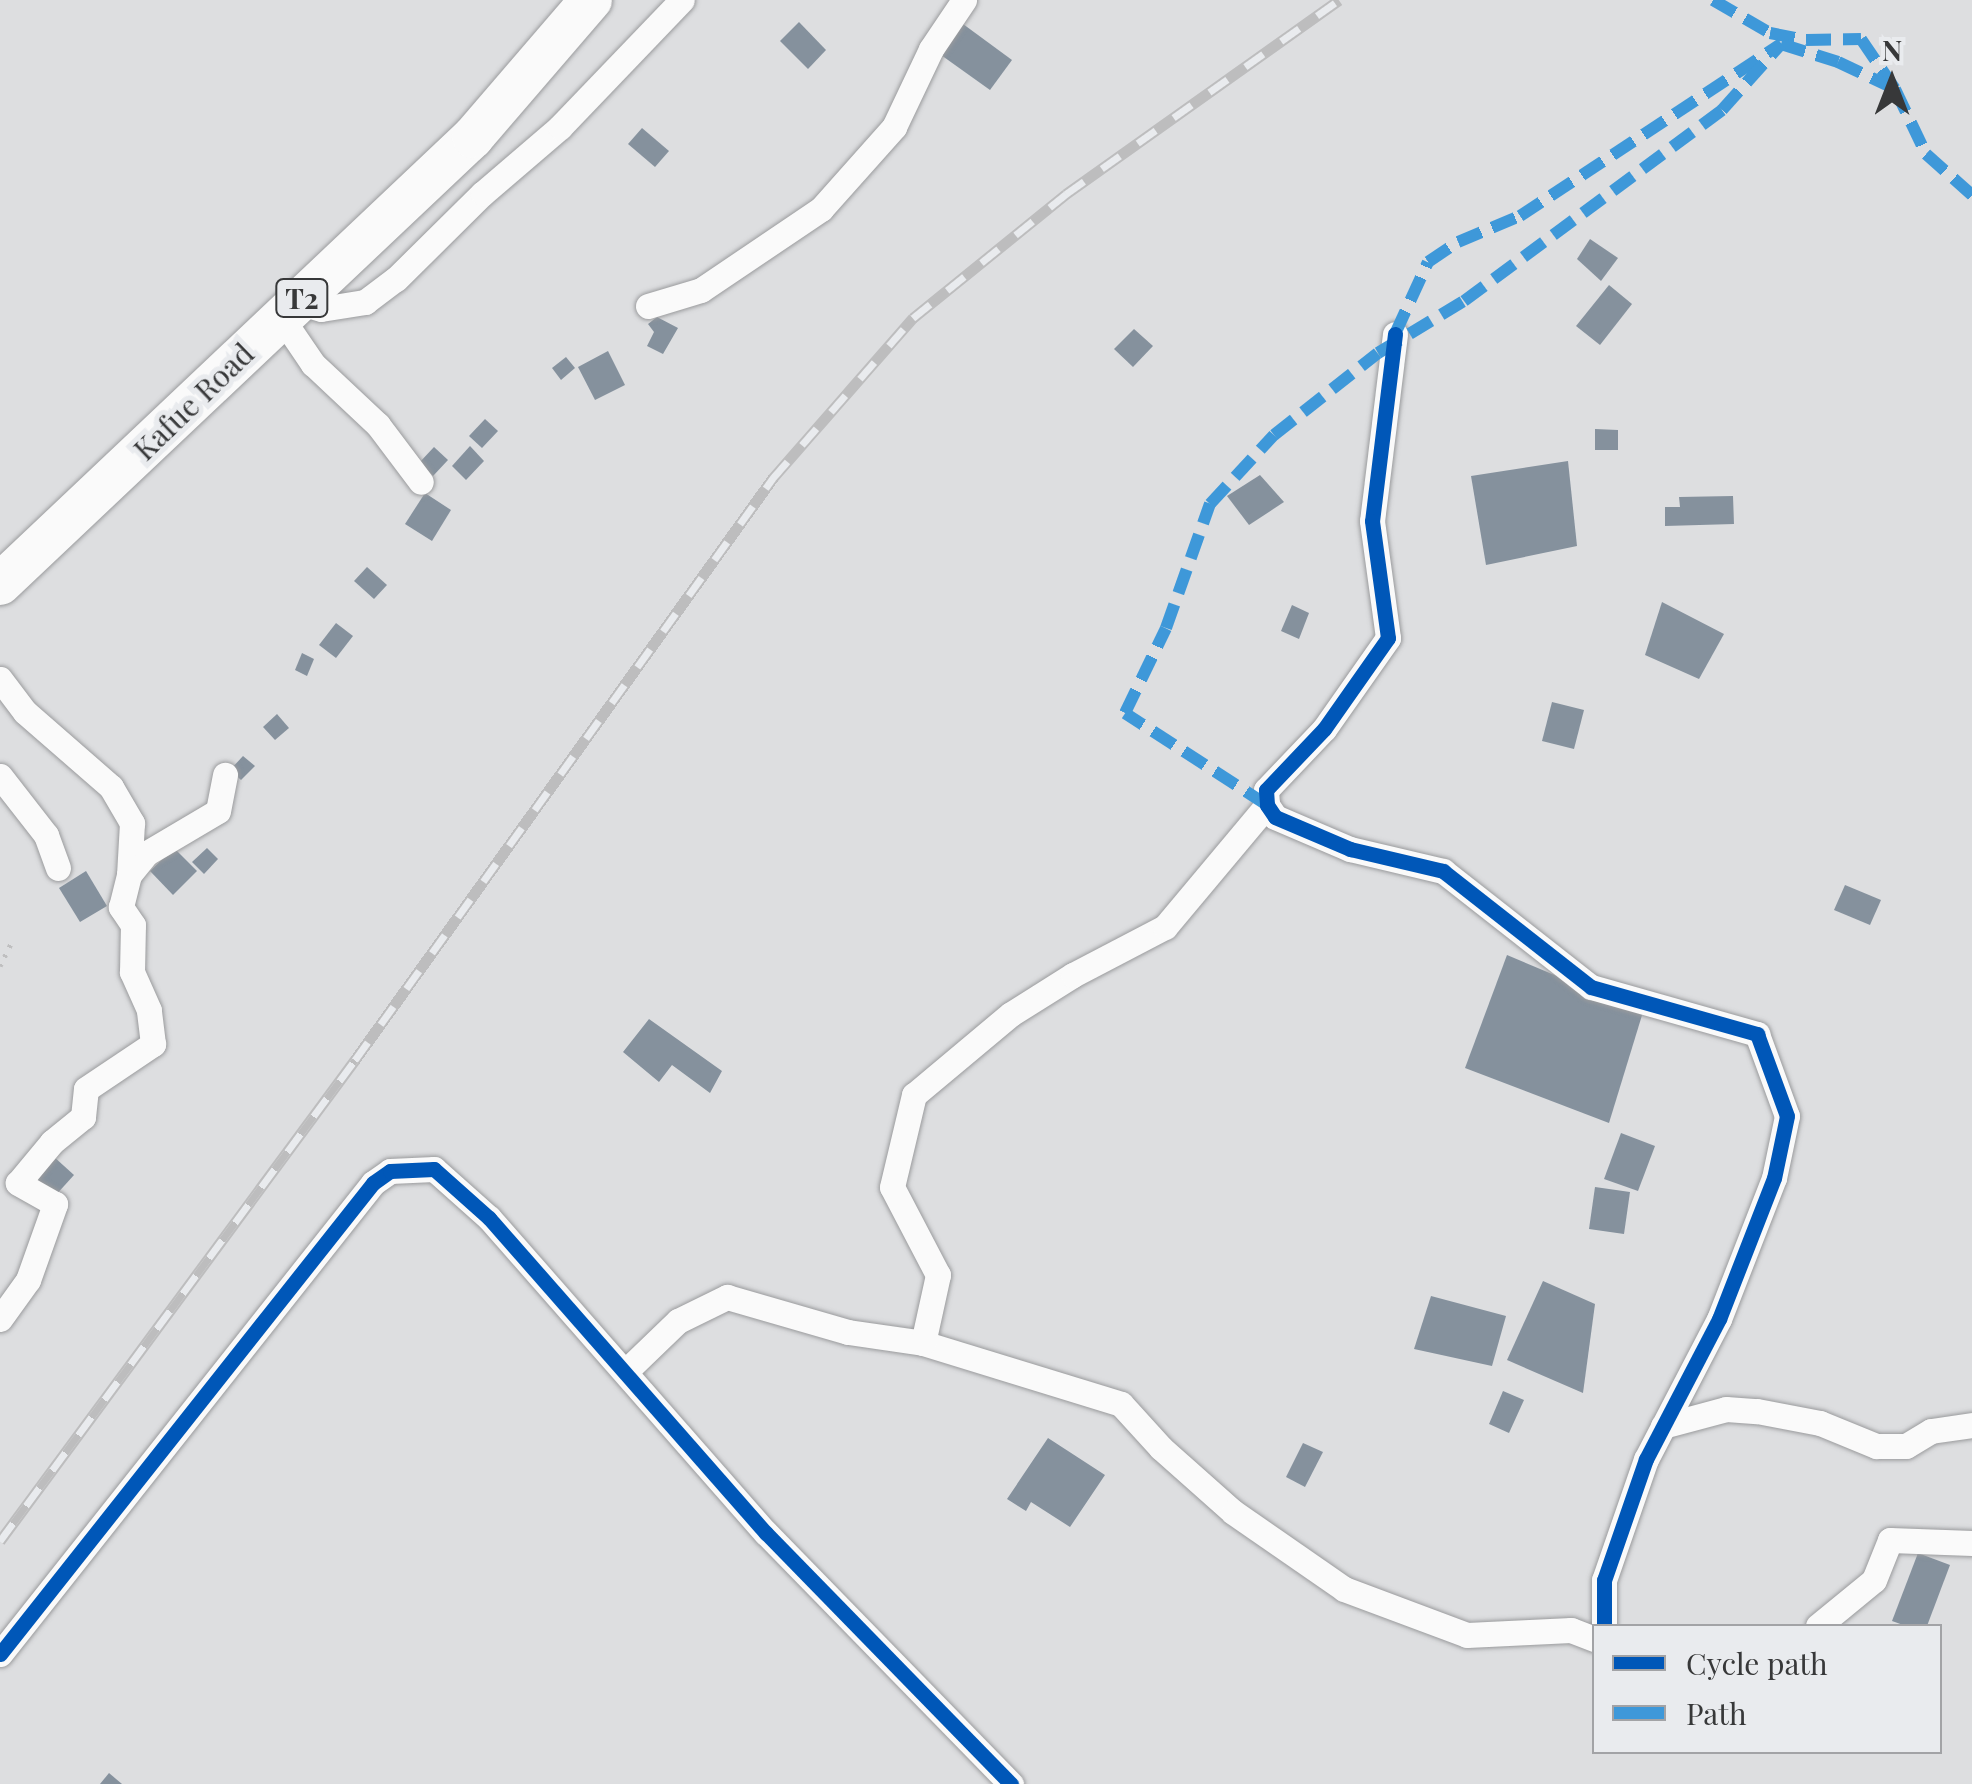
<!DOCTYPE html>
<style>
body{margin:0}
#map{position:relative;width:1972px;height:1784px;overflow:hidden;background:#dddee0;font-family:"Playfair Display",serif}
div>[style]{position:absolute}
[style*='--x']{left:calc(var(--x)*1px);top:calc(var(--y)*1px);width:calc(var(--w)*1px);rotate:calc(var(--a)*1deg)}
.building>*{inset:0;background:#85919d}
.path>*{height:5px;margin-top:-2.5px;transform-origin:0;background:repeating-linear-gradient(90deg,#bfbfc0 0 2.5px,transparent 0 10.5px)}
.roads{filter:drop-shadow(0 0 2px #9a9b9d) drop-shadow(0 0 2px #9a9b9d)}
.minor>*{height:25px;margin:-12.5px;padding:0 12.5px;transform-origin:12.5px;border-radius:12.5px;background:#fafafa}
.trunk>*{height:42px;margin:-21px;padding:0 21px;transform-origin:21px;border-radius:21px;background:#fafafa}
.rail>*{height:11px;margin-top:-5.5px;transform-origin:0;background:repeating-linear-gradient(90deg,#e9ebee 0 22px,#bdbdbe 0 44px);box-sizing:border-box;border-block:2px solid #bdbdbe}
.quiet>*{height:12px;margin-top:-6px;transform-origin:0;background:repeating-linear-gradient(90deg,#3e98d9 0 25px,transparent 0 37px)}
.cycleway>*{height:15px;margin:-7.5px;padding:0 7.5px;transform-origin:7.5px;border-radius:7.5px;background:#0057b8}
span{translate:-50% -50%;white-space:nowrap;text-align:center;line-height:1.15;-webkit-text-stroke:10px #e9ebee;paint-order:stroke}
.shield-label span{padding:2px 8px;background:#e9ebee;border:2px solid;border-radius:8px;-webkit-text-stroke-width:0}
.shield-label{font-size:28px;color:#373839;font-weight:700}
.street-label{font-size:30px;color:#373839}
.legend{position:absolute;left:1592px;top:1624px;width:350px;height:130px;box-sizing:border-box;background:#e9ebee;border:2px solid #a2a3a6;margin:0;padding:12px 18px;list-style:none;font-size:30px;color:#373839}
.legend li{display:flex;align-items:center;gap:20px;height:50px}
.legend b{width:50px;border:2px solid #a2a3a6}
.north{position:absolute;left:1842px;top:30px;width:100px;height:100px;-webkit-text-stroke:8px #e9ebee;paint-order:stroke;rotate:0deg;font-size:28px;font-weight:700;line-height:40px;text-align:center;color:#373839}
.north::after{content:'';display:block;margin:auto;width:35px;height:45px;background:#373839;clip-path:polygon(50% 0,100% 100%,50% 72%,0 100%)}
</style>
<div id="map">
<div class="building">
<i style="clip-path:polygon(799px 22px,826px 50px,808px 69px,780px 41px)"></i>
<i style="clip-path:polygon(963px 24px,1012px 60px,990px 90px,941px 55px)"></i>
<i style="clip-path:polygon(642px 128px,669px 151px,655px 167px,628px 144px)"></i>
<i style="clip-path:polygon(1590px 239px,1618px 258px,1601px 281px,1577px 259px)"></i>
<i style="clip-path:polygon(1609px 285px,1632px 304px,1600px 345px,1576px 326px)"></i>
<i style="clip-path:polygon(657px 317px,678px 328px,663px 354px,647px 346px,654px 332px,648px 324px)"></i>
<i style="clip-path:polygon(1134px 329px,1153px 346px,1133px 367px,1114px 349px)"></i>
<i style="clip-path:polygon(608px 351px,625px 385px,595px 400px,578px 367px)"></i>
<i style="clip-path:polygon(566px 357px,575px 368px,561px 380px,552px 368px)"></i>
<i style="clip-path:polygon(485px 419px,498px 431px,482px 448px,469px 436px)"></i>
<i style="clip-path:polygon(1595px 429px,1618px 430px,1618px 450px,1595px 450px)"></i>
<i style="clip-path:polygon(470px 446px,484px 461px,466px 480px,452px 466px)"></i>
<i style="clip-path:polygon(434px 447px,448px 460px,433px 476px,419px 463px)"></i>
<i style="clip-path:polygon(1568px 461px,1577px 546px,1486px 565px,1471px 476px)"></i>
<i style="clip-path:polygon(1260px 475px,1284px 502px,1249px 525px,1227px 496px)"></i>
<i style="clip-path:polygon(425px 493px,451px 510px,432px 541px,405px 524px)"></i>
<i style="clip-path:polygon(1733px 496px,1734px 524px,1665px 526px,1665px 507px,1680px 507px,1679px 497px)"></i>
<i style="clip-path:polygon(367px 567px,387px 585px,374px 599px,354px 581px)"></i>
<i style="clip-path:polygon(1662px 602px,1724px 634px,1699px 679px,1645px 655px)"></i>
<i style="clip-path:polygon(1292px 605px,1309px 613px,1299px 639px,1281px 631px)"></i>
<i style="clip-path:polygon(336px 623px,353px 636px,336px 658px,319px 645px)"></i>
<i style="clip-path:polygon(302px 653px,314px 659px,307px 676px,295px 670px)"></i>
<i style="clip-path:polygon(1552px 702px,1584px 710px,1574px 749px,1542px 741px)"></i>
<i style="clip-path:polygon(277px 714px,289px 728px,275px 740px,263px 727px)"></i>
<i style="clip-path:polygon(243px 756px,255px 766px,241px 780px,230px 770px)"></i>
<i style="clip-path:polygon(174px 848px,197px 871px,173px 895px,150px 871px)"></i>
<i style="clip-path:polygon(207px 848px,218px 859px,204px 874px,192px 862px)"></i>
<i style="clip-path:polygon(86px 871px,107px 906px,80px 922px,59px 888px)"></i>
<i style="clip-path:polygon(1845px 885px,1881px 900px,1870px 925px,1834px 910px)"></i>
<i style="clip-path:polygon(1507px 955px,1643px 1012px,1609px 1123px,1465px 1068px)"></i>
<i style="clip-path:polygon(649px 1019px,722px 1071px,710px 1093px,672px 1065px,659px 1082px,623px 1052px)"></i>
<i style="clip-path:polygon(1621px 1133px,1655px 1146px,1638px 1191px,1604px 1179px)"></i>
<i style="clip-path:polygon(53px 1156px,74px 1175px,55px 1196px,34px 1176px)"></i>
<i style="clip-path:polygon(1595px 1187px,1630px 1192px,1624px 1234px,1589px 1229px)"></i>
<i style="clip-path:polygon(1543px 1281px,1595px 1304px,1583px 1393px,1507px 1360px)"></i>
<i style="clip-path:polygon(1431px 1296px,1506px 1316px,1492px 1366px,1414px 1349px)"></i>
<i style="clip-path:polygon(1503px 1391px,1524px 1400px,1509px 1433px,1489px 1424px)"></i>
<i style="clip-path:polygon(1048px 1438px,1105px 1475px,1070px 1527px,1031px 1502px,1026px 1511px,1007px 1499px)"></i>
<i style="clip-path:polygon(1303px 1443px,1323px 1452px,1305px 1487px,1286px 1477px)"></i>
<i style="clip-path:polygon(1918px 1553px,1950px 1565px,1927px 1626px,1906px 1626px,1892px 1621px)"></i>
<i style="clip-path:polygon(109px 1773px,122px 1784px,100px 1784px)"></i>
</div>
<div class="path">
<i style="--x:0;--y:966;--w:25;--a:-64"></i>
</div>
<div class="roads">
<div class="minor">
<i style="--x:297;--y:302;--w:25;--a:16"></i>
<i style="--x:321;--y:309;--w:45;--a:-9"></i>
<i style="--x:365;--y:302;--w:39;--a:-37"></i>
<i style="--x:396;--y:279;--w:122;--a:-44.7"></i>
<i style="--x:483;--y:193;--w:101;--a:-40.6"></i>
<i style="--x:560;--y:127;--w:176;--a:-46.2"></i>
<i style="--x:648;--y:306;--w:55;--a:-16.8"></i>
<i style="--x:701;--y:290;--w:145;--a:-34"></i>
<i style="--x:821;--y:209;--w:110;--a:-48.3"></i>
<i style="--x:894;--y:127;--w:86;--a:-64.6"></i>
<i style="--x:931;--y:49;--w:59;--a:-56"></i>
<i style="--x:281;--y:317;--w:57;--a:55.8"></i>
<i style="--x:313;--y:364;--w:89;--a:43.2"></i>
<i style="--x:378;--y:425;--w:71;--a:53"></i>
<i style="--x:1395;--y:334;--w:188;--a:97"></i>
<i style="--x:1372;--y:521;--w:118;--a:82.2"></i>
<i style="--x:1388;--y:638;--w:111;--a:125.1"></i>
<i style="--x:1324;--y:729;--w:84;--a:133.6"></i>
<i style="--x:1266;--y:790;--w:15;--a:86"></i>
<i style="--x:1267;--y:805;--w:14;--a:56"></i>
<i style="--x:1275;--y:817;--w:82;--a:23.1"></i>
<i style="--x:1350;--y:849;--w:96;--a:13.3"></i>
<i style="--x:1443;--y:871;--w:188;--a:38.1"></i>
<i style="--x:1591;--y:987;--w:173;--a:15.8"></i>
<i style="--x:1757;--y:1034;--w:87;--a:69.9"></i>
<i style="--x:1787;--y:1116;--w:63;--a:101.8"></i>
<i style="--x:1774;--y:1178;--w:151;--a:111.3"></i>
<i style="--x:1719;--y:1319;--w:158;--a:117.5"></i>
<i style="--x:1646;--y:1459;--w:128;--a:109.1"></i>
<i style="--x:1604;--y:1580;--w:46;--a:90"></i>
<i style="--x:0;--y:679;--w:41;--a:52.9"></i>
<i style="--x:25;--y:712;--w:114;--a:41.1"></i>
<i style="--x:111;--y:787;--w:42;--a:59.7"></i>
<i style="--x:132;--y:823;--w:52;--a:93.3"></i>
<i style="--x:0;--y:776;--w:75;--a:52.1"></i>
<i style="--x:46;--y:835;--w:35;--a:70"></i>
<i style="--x:0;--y:1319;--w:48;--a:-54.3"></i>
<i style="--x:28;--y:1280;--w:81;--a:-70.4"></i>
<i style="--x:55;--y:1204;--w:43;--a:-150.4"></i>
<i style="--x:18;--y:1183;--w:53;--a:-50.3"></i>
<i style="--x:52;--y:1142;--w:40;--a:-39"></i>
<i style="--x:83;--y:1117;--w:28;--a:-84"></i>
<i style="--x:86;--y:1089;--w:81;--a:-33.9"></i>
<i style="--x:153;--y:1044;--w:34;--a:-97"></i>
<i style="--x:149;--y:1010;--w:42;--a:-114.1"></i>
<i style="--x:132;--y:972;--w:47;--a:-88.8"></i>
<i style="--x:133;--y:925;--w:22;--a:-124"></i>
<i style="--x:121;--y:907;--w:33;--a:-76"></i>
<i style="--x:129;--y:875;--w:28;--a:-51"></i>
<i style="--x:147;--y:853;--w:82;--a:-30.6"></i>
<i style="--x:218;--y:811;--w:37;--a:-79"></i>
<i style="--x:923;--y:1343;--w:207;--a:17.1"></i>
<i style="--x:1121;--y:1404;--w:59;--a:47.7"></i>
<i style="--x:1161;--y:1448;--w:96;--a:41.6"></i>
<i style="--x:1233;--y:1512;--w:135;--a:34.7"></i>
<i style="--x:1344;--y:1589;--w:131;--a:20.5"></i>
<i style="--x:1467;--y:1635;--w:104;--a:-2.8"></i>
<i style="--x:1571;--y:1630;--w:25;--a:21"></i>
<i style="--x:626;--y:1371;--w:72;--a:-43.9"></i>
<i style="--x:678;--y:1321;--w:55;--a:-26.1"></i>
<i style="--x:727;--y:1297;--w:126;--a:16.1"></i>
<i style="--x:848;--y:1332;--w:76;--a:8.3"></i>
<i style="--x:923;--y:1343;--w:70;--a:-77.6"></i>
<i style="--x:938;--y:1275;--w:99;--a:-117.6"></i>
<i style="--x:892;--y:1187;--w:95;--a:-76.6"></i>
<i style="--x:914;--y:1095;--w:126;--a:-39.9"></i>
<i style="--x:1011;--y:1014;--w:73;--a:-32.2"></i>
<i style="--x:1073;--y:975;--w:104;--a:-27.6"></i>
<i style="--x:1165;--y:927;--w:159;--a:-50.1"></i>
<i style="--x:1663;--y:1426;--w:65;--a:-15.1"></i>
<i style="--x:1726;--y:1409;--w:31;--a:4"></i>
<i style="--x:1757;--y:1411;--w:64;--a:10.8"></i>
<i style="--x:1820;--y:1423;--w:61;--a:22.3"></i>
<i style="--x:1876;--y:1446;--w:30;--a:0"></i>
<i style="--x:1906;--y:1446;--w:29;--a:-31"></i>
<i style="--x:1931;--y:1431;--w:41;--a:-8.3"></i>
<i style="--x:1818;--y:1626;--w:72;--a:-39.4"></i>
<i style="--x:1874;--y:1580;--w:43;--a:-68.2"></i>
<i style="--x:1890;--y:1540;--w:82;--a:2.1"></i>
<i style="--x:0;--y:1654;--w:601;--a:-51.62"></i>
<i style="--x:373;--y:1183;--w:21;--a:-35"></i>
<i style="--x:390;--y:1171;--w:44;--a:-2.6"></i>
<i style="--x:434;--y:1169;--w:74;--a:41.7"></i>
<i style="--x:489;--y:1218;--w:419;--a:48.7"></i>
<i style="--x:766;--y:1533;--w:351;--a:45.7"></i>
</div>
<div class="trunk">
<i style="--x:0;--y:584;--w:651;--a:-43.38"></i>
<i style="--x:473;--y:137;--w:181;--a:-49.3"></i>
</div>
</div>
<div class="rail">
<i style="--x:0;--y:1541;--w:598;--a:-53.57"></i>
<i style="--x:355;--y:1060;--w:717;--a:-54.31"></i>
<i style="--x:773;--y:478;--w:213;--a:-48.8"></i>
<i style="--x:913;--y:318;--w:197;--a:-39"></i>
<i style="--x:1066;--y:194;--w:335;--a:-35.4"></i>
</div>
<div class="quiet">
<i style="--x:1713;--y:0;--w:66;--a:30.1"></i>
<i style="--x:1770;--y:33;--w:37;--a:11"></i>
<i style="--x:1806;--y:40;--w:55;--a:-1"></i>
<i style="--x:1861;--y:39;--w:60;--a:55.8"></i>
<i style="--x:1395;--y:334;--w:79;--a:-65.4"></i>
<i style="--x:1428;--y:262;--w:36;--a:-34"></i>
<i style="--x:1458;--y:242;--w:67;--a:-22.8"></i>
<i style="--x:1520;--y:216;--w:313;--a:-33.4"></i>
<i style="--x:1781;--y:44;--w:60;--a:17.5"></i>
<i style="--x:1838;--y:62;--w:63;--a:25.3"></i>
<i style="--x:1895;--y:89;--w:72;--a:64.5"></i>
<i style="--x:1926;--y:154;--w:62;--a:41.7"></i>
<i style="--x:1267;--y:805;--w:169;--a:-147.1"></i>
<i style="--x:1125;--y:713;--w:94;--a:-64.2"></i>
<i style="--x:1166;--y:628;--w:132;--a:-70.5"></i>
<i style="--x:1210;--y:504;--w:94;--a:-47.2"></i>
<i style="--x:1274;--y:435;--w:132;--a:-38.3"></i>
<i style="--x:1378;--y:353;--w:100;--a:-31.2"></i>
<i style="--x:1464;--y:301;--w:321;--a:-36.5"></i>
<i style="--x:1722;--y:110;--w:89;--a:-48.2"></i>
</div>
<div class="cycleway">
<i style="--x:1395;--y:334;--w:188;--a:97"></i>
<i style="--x:1372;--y:521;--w:118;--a:82.2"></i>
<i style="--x:1388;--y:638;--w:111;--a:125.1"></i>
<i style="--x:1324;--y:729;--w:84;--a:133.6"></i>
<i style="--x:1266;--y:790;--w:15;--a:86"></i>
<i style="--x:1267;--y:805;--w:14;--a:56"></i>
<i style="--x:1275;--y:817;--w:82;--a:23.1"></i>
<i style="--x:1350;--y:849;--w:96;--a:13.3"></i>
<i style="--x:1443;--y:871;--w:188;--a:38.1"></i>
<i style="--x:1591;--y:987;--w:173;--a:15.8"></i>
<i style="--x:1757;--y:1034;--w:87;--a:69.9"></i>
<i style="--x:1787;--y:1116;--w:63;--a:101.8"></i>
<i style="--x:1774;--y:1178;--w:151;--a:111.3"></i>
<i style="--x:1719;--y:1319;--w:158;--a:117.5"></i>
<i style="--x:1646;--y:1459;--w:128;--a:109.1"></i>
<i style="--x:1604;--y:1580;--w:46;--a:90"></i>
<i style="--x:0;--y:1654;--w:601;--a:-51.62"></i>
<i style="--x:373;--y:1183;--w:21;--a:-35"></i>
<i style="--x:390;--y:1171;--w:44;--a:-2.6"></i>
<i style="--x:434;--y:1169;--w:74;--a:41.7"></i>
<i style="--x:489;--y:1218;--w:419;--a:48.7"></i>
<i style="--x:766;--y:1533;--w:351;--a:45.7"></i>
</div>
<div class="shield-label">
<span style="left:302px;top:298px">T2</span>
</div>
<div class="street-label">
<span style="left:193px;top:401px;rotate:-44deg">Kafue Road</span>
</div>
<ul class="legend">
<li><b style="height:12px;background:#0057b8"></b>Cycle path</li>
<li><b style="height:12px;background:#3e98d9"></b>Path</li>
</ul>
<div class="north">N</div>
</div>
